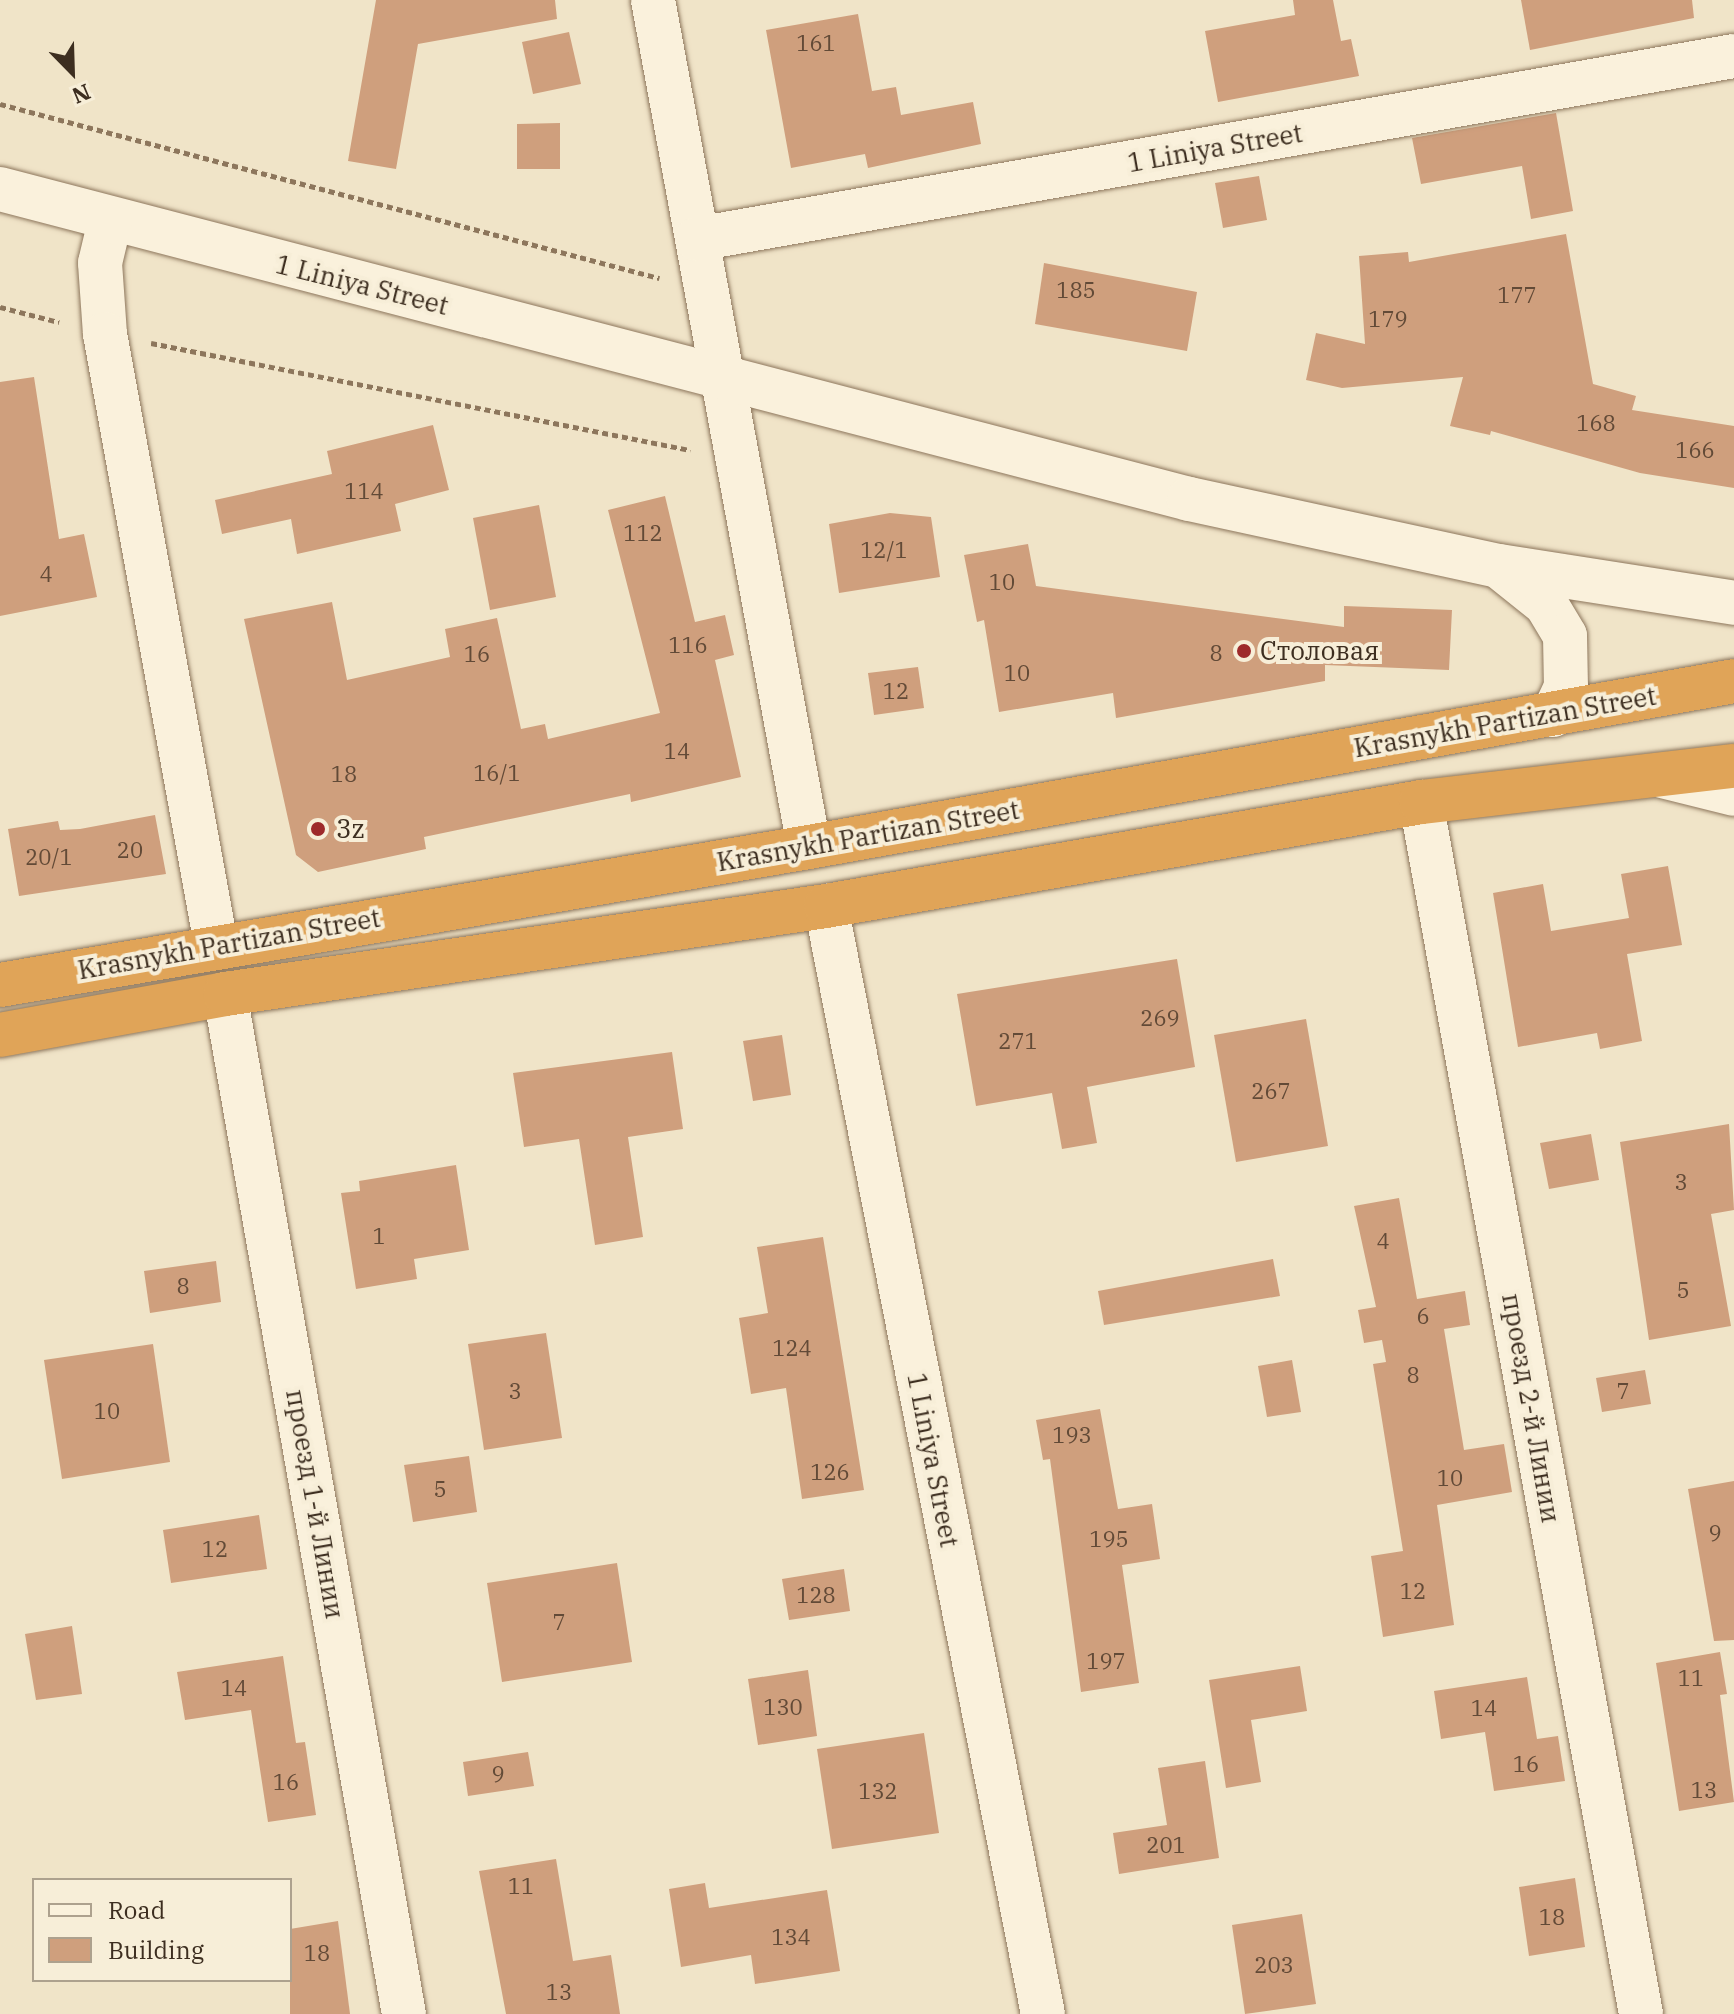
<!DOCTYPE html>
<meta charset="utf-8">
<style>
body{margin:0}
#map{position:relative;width:1734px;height:2014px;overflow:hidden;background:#f0e4c8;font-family:"IBM Plex Serif",serif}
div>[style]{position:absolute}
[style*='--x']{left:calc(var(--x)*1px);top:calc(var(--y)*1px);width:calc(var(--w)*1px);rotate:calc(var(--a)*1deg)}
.building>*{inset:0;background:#cf9f7d}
.path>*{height:5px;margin-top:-2.5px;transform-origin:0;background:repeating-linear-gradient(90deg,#8d765c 0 6px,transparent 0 10px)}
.roads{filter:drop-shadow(0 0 2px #8d765c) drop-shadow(0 0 2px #8d765c)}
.minor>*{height:44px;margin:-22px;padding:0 22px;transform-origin:22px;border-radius:22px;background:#faf1dc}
.highway>*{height:44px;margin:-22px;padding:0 22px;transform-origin:22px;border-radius:22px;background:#e0a458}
.dots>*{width:22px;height:22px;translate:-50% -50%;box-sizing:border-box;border:4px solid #f7eed8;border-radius:50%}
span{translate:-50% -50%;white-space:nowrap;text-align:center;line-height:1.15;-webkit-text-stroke:8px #f7eed8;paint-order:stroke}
.number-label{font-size:22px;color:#624a37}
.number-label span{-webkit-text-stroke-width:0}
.street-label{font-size:26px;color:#3d2e20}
.poi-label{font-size:26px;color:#3d2e20}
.left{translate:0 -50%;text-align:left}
.legend{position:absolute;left:32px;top:1878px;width:260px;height:104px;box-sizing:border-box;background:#f7eed8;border:2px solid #ada18e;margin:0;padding:10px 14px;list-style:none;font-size:24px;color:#3d2e20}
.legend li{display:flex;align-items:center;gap:16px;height:40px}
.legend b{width:40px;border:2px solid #ada18e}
.north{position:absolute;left:32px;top:32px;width:80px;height:80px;-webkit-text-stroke:6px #f7eed8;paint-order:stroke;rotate:157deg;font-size:22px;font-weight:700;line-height:32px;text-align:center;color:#3d2e20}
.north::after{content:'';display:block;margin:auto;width:28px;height:36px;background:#3d2e20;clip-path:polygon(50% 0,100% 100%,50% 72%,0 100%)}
</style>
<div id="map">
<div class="building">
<i style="clip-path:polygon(376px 0,555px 0,557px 19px,418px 44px,396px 169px,348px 161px)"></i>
<i style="clip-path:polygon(1293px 0,1333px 0,1341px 41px,1351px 39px,1359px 76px,1218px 102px,1205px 31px,1295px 15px)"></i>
<i style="clip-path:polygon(1521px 0,1692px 0,1694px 18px,1530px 50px)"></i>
<i style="clip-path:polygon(858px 14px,872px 91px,896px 87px,901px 115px,973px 102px,981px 144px,868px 168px,865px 154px,791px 168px,766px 30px)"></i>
<i style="clip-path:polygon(569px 32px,581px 84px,533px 94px,522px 42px)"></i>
<i style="clip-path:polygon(1556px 113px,1573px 211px,1531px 219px,1522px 166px,1421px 184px,1412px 138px)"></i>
<i style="clip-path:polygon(560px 123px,560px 169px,517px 169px,517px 124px)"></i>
<i style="clip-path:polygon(1259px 176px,1267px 220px,1223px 228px,1215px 183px)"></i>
<i style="clip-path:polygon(1566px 234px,1593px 384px,1636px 396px,1632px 410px,1734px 426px,1734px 488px,1640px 473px,1491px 431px,1490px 435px,1450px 426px,1463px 377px,1342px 388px,1306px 380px,1316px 333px,1365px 344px,1359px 256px,1408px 252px,1409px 262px)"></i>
<i style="clip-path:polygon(1044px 263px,1197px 292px,1187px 351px,1035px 324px)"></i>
<i style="clip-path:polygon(34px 377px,59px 539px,84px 534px,97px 597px,0 616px,0 382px)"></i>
<i style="clip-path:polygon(433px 425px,449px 490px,395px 504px,401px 531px,297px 554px,291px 519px,222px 534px,215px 500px,332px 474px,327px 451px)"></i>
<i style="clip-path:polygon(665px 496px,695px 622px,725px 615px,734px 655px,715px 660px,741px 777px,631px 802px,630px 794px,424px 837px,426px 849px,318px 872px,296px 855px,244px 619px,332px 602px,347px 680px,450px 657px,445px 629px,497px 618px,521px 729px,545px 724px,548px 739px,660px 713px,608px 510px)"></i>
<i style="clip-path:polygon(539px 505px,556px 597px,490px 610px,473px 518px)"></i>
<i style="clip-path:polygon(890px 513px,931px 517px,940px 577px,839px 593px,829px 524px)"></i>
<i style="clip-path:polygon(1028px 544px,1036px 586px,1344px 627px,1344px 606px,1452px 610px,1449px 670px,1325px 665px,1325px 681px,1116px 718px,1113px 693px,999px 712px,984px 620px,977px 622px,964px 555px)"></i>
<i style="clip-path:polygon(918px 667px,924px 708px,874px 715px,868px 673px)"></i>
<i style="clip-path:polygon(155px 815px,166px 874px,19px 896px,8px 829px,58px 821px,60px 830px,80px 829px)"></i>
<i style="clip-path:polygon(1668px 866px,1682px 945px,1627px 954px,1642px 1041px,1600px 1049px,1597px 1033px,1518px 1047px,1493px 893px,1543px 884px,1551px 931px,1629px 918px,1621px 874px)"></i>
<i style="clip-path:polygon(1177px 959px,1195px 1067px,1087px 1087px,1097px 1143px,1062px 1149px,1052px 1093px,976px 1106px,957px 994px)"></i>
<i style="clip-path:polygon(1306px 1019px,1328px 1146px,1236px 1162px,1214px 1035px)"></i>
<i style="clip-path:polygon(782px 1035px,791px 1095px,753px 1101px,743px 1041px)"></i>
<i style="clip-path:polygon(672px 1052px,683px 1129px,628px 1137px,643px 1237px,595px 1245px,579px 1139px,524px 1147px,513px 1073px)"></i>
<i style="clip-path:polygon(1729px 1124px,1734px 1210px,1711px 1214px,1731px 1326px,1649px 1340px,1620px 1142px)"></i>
<i style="clip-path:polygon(1591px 1134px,1599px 1180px,1549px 1189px,1540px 1143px)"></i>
<i style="clip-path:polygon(456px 1165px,469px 1250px,414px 1259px,417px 1279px,356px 1289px,341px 1193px,360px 1191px,359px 1181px)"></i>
<i style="clip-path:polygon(1399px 1198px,1417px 1299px,1465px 1291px,1470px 1325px,1444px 1329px,1464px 1450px,1504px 1444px,1512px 1492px,1437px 1505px,1454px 1625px,1383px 1637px,1371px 1556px,1403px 1551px,1373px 1364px,1386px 1362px,1382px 1340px,1364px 1343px,1358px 1310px,1376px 1307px,1354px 1206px)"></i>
<i style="clip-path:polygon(823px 1237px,864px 1490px,802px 1499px,786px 1388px,751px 1394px,739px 1318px,768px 1313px,757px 1247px)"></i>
<i style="clip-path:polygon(1273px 1259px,1280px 1296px,1104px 1325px,1098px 1291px)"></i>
<i style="clip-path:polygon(216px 1261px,221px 1302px,150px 1313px,144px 1271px)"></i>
<i style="clip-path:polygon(546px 1333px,562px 1438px,484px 1450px,468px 1344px)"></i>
<i style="clip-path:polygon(153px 1344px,170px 1462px,62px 1479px,44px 1360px)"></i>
<i style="clip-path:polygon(1292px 1360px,1301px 1412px,1267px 1417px,1258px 1366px)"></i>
<i style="clip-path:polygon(1645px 1370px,1651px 1404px,1602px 1412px,1596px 1378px)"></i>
<i style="clip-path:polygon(1100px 1409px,1118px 1509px,1152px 1504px,1160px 1559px,1122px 1565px,1139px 1683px,1081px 1692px,1050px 1459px,1043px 1460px,1036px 1420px)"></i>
<i style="clip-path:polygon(469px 1456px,477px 1512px,413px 1522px,404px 1465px)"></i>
<i style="clip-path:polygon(1734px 1481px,1734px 1640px,1714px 1641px,1688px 1489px)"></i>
<i style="clip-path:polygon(259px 1515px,267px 1569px,171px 1583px,163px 1530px)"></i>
<i style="clip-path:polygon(617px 1563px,632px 1662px,502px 1682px,487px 1583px)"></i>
<i style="clip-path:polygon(844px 1569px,850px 1611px,789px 1620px,782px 1579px)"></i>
<i style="clip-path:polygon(72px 1626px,82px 1694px,36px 1700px,25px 1634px)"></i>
<i style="clip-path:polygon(1720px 1652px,1727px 1694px,1720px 1695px,1734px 1802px,1679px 1811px,1656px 1663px)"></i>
<i style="clip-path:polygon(283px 1656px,296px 1743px,305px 1742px,316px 1815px,268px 1822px,251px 1710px,185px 1720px,177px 1672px)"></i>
<i style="clip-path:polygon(1300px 1666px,1307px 1711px,1251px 1720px,1261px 1782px,1226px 1788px,1209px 1680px)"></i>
<i style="clip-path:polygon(808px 1670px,817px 1736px,758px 1745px,748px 1679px)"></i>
<i style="clip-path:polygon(1527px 1677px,1537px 1739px,1558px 1736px,1565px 1781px,1494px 1791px,1485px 1732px,1441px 1739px,1434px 1691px)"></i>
<i style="clip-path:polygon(924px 1733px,939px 1833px,832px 1849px,817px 1749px)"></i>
<i style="clip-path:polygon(528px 1752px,534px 1786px,468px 1796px,463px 1762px)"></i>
<i style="clip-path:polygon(1205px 1761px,1219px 1858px,1119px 1874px,1113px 1833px,1167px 1825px,1158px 1768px)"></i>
<i style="clip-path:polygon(556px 1859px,573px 1961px,611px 1955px,620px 2014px,506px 2014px,479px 1871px)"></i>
<i style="clip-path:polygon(1575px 1878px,1585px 1947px,1529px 1956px,1519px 1887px)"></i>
<i style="clip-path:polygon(705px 1883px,709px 1908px,827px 1890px,840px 1971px,755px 1984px,751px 1955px,681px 1967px,669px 1889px)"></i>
<i style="clip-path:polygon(1302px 1914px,1316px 2004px,1245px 2014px,1232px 1925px)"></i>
<i style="clip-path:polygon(338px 1921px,350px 2014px,290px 2014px,290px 1929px)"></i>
</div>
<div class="path">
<i style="--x:0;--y:104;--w:682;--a:14.79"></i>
<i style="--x:0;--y:307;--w:61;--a:14.3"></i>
<i style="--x:151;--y:343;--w:550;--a:11.23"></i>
</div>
<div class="roads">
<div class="minor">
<i style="--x:653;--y:0;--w:861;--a:79.56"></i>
<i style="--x:0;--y:189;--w:1229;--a:14.61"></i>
<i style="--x:1189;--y:499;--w:317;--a:12.2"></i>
<i style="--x:1499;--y:566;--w:238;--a:8.9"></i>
<i style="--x:110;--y:221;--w:43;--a:103.4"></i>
<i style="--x:100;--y:263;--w:71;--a:86"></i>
<i style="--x:105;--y:334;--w:620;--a:79.69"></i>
<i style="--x:697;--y:239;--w:1053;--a:-10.01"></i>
<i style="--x:1501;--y:568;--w:58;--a:38.7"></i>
<i style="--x:1546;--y:604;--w:37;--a:59"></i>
<i style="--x:1565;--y:636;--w:51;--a:88.9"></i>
<i style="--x:1566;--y:687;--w:31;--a:115"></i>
<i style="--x:1662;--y:776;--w:74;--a:14"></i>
<i style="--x:1421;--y:802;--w:1232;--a:79.71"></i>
<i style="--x:826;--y:906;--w:1129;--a:78.92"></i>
<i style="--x:225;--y:994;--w:1036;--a:80.05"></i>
</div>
<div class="highway">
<i style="--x:0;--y:985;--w:821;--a:-9.68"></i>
<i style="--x:809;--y:847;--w:940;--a:-10.17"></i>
<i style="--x:0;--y:1035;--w:229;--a:-10.3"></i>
<i style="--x:225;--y:994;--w:607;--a:-8.33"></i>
<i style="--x:826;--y:906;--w:604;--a:-9.91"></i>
<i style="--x:1421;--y:802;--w:315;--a:-6.6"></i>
</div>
</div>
<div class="dots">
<i style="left:1244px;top:651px;background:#9e2a2b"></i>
<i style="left:318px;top:829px;background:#9e2a2b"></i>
</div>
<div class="number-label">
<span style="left:816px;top:43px">161</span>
<span style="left:1076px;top:290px">185</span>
<span style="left:1517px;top:295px">177</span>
<span style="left:1388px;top:319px">179</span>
<span style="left:1596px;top:423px">168</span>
<span style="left:1695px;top:450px">166</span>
<span style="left:364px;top:491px">114</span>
<span style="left:643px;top:533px">112</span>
<span style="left:884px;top:550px">12/1</span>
<span style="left:46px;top:574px">4</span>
<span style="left:1002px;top:582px">10</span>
<span style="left:688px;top:645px">116</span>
<span style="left:1216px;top:653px">8</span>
<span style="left:477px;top:654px">16</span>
<span style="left:1017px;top:673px">10</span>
<span style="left:896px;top:691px">12</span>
<span style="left:677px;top:751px">14</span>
<span style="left:497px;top:773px">16/1</span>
<span style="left:344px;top:774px">18</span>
<span style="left:130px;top:850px">20</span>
<span style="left:49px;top:857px">20/1</span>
<span style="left:1160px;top:1018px">269</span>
<span style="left:1018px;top:1041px">271</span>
<span style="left:1271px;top:1091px">267</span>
<span style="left:1681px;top:1182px">3</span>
<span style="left:379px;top:1236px">1</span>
<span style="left:1383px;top:1241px">4</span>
<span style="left:183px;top:1286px">8</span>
<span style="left:1683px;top:1290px">5</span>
<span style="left:1423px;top:1316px">6</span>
<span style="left:792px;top:1348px">124</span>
<span style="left:1413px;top:1375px">8</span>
<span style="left:515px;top:1391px">3</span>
<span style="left:1623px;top:1391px">7</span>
<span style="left:107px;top:1411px">10</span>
<span style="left:1072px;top:1435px">193</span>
<span style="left:830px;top:1472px">126</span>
<span style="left:1450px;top:1478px">10</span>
<span style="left:440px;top:1489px">5</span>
<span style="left:1715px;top:1533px">9</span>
<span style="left:1109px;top:1539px">195</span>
<span style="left:215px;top:1549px">12</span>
<span style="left:1413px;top:1591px">12</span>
<span style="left:816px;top:1595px">128</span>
<span style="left:559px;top:1622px">7</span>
<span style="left:1106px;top:1661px">197</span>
<span style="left:1691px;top:1678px">11</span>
<span style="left:234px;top:1688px">14</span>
<span style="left:783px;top:1707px">130</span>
<span style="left:1484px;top:1708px">14</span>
<span style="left:1526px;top:1764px">16</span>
<span style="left:498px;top:1774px">9</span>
<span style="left:286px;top:1782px">16</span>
<span style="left:1704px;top:1790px">13</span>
<span style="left:878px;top:1791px">132</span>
<span style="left:1166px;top:1845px">201</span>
<span style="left:521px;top:1886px">11</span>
<span style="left:1552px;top:1917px">18</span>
<span style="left:791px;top:1937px">134</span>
<span style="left:317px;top:1953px">18</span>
<span style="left:1274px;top:1965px">203</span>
<span style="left:559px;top:1992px">13</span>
</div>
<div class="street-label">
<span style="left:1215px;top:148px;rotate:-10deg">1 Liniya Street</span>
<span style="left:362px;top:285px;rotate:14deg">1 Liniya Street</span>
<span style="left:1505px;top:722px;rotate:-10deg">Krasnykh Partizan Street</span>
<span style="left:868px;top:836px;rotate:-10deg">Krasnykh Partizan Street</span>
<span style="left:229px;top:944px;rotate:-10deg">Krasnykh Partizan Street</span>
<span style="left:1531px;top:1408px;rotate:80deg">проезд 2-й Линии</span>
<span style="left:933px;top:1460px;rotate:79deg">1 Liniya Street</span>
<span style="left:315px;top:1504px;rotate:80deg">проезд 1-й Линии</span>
</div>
<div class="poi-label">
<span class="left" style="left:1260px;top:651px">Столовая</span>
<span class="left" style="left:336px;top:829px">3z</span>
</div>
<ul class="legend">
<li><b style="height:10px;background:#faf1dc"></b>Road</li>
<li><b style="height:22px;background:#cf9f7d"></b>Building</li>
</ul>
<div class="north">N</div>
</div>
